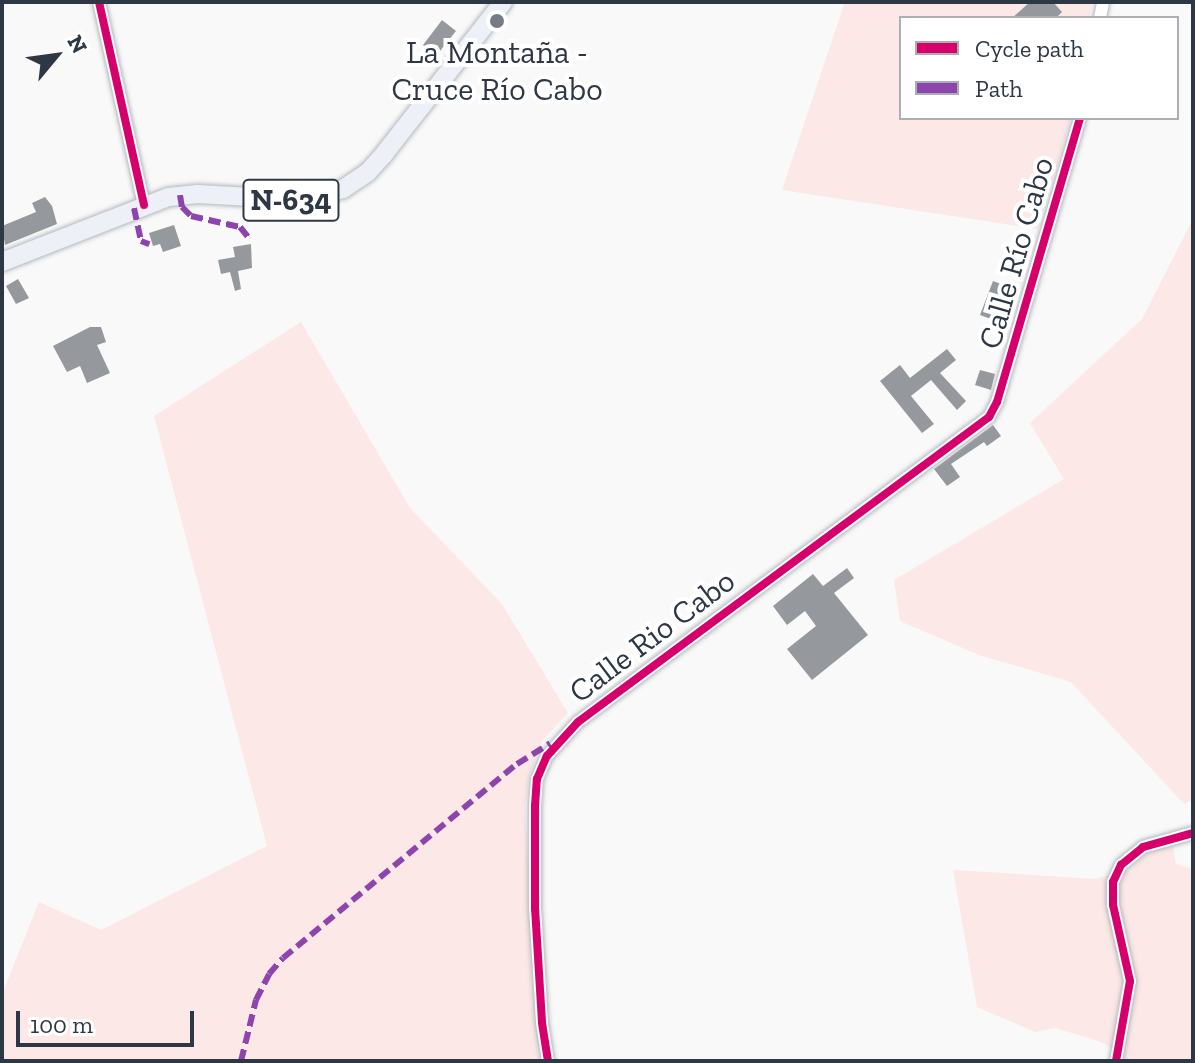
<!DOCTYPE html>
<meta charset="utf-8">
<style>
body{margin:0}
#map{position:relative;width:1195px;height:1063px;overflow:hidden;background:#f9f9f9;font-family:"Zilla Slab",serif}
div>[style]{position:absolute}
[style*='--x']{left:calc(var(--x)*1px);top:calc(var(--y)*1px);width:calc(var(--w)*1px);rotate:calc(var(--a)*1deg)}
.green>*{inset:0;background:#fce8e6}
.building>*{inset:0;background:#95999e}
.roads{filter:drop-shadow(0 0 2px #b4b9be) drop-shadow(0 0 2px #b4b9be)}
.minor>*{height:12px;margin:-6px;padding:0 6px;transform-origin:6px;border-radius:6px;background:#fefefe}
.highway>*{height:18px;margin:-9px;padding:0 9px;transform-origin:9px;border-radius:9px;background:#edf0f6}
.quiet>*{height:6px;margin-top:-3px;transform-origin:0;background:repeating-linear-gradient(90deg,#8e44ad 0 12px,transparent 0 18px)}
.cycleway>*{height:8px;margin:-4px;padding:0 4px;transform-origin:4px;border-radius:4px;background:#d6006c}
.dots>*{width:22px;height:22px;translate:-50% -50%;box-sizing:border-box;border:4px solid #fff;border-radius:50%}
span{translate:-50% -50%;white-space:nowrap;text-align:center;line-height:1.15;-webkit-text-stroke:8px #fff;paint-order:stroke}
.shield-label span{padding:2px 6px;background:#fff;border:2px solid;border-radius:6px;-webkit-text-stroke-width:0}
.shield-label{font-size:30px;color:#2e3844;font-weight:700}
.poi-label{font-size:32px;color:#2e3844}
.street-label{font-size:32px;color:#2e3844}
.frame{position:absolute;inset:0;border:4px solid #2e3844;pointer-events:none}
.legend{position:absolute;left:899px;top:16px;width:280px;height:104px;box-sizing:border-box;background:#fff;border:2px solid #abafb4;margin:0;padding:10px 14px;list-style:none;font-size:24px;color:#2e3844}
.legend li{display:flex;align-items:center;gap:16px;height:40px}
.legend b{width:40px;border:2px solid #abafb4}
.north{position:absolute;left:16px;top:16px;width:80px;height:80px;-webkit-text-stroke:6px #fff;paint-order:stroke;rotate:61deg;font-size:22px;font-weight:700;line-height:32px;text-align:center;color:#2e3844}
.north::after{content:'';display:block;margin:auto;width:28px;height:36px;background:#2e3844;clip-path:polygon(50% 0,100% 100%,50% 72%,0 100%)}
.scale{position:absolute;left:16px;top:1011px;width:178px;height:36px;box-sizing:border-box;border:4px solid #2e3844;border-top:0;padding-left:10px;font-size:24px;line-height:28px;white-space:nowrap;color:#2e3844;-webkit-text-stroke:6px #fff;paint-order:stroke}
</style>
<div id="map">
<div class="green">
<i style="clip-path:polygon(845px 2px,1092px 2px,1089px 18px,901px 18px,901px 118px,1071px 118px,1038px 229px,782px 190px)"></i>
<i style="clip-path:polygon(1193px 219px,1193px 799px,1184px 804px,1071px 682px,979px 655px,900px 621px,894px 580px,1064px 479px,1030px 423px,1142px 319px)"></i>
<i style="clip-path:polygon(301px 322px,410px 508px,502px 604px,568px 713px,542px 741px,529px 776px,525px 808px,540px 1061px,2px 1061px,2px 994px,39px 902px,101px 930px,267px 846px,154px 416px)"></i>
<i style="clip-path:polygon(1173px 846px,1176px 864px,1193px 869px,1193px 1061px,1123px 1061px,1124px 1055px,1099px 1041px,1055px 1028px,1035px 1032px,977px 1007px,953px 870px,1095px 879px,1128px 870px,1152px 849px)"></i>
</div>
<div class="building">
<i style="clip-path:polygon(1030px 2px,1053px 2px,1062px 12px,1056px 18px,1012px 18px)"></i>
<i style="clip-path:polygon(442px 20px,456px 31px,436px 56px,423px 45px)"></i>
<i style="clip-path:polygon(45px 197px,52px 206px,57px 224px,5px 245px,2px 226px,36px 212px,32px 203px)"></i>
<i style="clip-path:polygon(174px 225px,181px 246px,163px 252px,160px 244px,153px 246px,149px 233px)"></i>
<i style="clip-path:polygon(251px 244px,252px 268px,238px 271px,241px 289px,235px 291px,230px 272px,221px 274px,218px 260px,235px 257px,233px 247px)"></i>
<i style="clip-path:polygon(18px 279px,29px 298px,16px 304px,6px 286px)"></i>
<i style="clip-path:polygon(993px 281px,1019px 291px,1007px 325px,980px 315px)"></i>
<i style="clip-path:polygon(90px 327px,101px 327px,106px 342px,97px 345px,110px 373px,87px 383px,80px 366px,67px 372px,53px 346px)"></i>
<i style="clip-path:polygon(947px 349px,956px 360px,940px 373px,966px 401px,957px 410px,931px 380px,911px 396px,934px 424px,922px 433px,880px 381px,900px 365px,910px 378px)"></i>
<i style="clip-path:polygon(980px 370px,995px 374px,991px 390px,975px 385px)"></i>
<i style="clip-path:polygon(993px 425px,1001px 436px,987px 446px,984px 442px,951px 464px,960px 477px,947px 486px,934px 469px)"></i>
<i style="clip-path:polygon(847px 568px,854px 578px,834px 593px,868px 635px,812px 680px,787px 649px,816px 626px,805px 611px,787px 625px,773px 606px,813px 574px,823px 586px)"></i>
</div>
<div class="roads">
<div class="minor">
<i style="--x:99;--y:2;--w:208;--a:77.5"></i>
<i style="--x:1100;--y:18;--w:16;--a:-79"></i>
<i style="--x:548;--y:1061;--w:39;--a:-99"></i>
<i style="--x:542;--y:1022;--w:113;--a:-93.5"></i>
<i style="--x:535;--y:909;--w:103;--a:-90"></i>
<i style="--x:535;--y:806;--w:27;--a:-86"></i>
<i style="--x:537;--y:779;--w:25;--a:-67"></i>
<i style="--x:547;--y:756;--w:46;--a:-47.6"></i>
<i style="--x:578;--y:722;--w:512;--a:-36.58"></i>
<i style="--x:989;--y:417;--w:17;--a:-62"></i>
<i style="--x:997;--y:402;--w:296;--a:-73.7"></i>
<i style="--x:1116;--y:1061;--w:81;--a:-80.1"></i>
<i style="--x:1130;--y:981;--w:78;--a:-102.6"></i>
<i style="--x:1113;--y:905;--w:23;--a:-90"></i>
<i style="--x:1113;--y:882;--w:19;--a:-65"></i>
<i style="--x:1121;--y:865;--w:28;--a:-39"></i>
<i style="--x:1143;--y:847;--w:52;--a:-15.6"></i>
</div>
<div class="highway">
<i style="--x:2;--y:262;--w:179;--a:-21.3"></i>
<i style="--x:169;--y:197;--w:29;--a:-6"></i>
<i style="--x:198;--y:194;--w:106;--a:3.2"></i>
<i style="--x:304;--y:200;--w:41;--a:-15.8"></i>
<i style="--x:343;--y:189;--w:30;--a:-34"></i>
<i style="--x:368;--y:172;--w:24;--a:-48"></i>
<i style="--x:384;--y:154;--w:193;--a:-51.9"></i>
</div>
</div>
<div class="quiet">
<i style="--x:180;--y:195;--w:12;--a:81"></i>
<i style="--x:182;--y:207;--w:13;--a:45"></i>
<i style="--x:191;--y:216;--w:50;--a:12.7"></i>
<i style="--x:240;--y:227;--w:14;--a:51"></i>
<i style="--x:134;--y:208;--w:34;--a:78"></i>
<i style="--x:141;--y:241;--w:9;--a:21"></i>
<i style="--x:241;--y:1061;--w:63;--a:-76.2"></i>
<i style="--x:256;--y:1000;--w:29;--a:-63"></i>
<i style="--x:269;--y:974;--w:21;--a:-49"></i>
<i style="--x:283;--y:958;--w:304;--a:-39.7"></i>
<i style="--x:517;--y:764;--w:39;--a:-32"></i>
</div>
<div class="cycleway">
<i style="--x:99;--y:2;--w:208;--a:77.5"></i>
<i style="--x:548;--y:1061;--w:39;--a:-99"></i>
<i style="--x:542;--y:1022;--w:113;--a:-93.5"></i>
<i style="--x:535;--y:909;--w:103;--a:-90"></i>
<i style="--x:535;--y:806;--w:27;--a:-86"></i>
<i style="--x:537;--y:779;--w:25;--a:-67"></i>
<i style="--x:547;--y:756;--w:46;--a:-47.6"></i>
<i style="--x:578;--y:722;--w:512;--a:-36.58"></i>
<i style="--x:989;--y:417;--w:17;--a:-62"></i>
<i style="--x:997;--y:402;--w:296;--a:-73.7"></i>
<i style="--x:1116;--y:1061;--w:81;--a:-80.1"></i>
<i style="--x:1130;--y:981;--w:78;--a:-102.6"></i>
<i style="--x:1113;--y:905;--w:23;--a:-90"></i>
<i style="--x:1113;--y:882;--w:19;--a:-65"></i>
<i style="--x:1121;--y:865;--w:28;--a:-39"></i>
<i style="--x:1143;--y:847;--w:52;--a:-15.6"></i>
</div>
<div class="dots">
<i style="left:497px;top:21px;background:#757c83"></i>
</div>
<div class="shield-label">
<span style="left:291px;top:200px">N-634</span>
</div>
<div class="poi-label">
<span style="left:497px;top:71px">La Montaña -<br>Cruce Río Cabo</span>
</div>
<div class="street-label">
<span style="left:1016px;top:253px;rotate:-74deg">Calle Río Cabo</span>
<span style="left:652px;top:636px;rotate:-37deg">Calle Rio Cabo</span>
</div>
<div class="frame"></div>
<ul class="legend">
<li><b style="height:10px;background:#d6006c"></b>Cycle path</li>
<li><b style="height:10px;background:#8e44ad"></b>Path</li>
</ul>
<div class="north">N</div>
<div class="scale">100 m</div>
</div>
